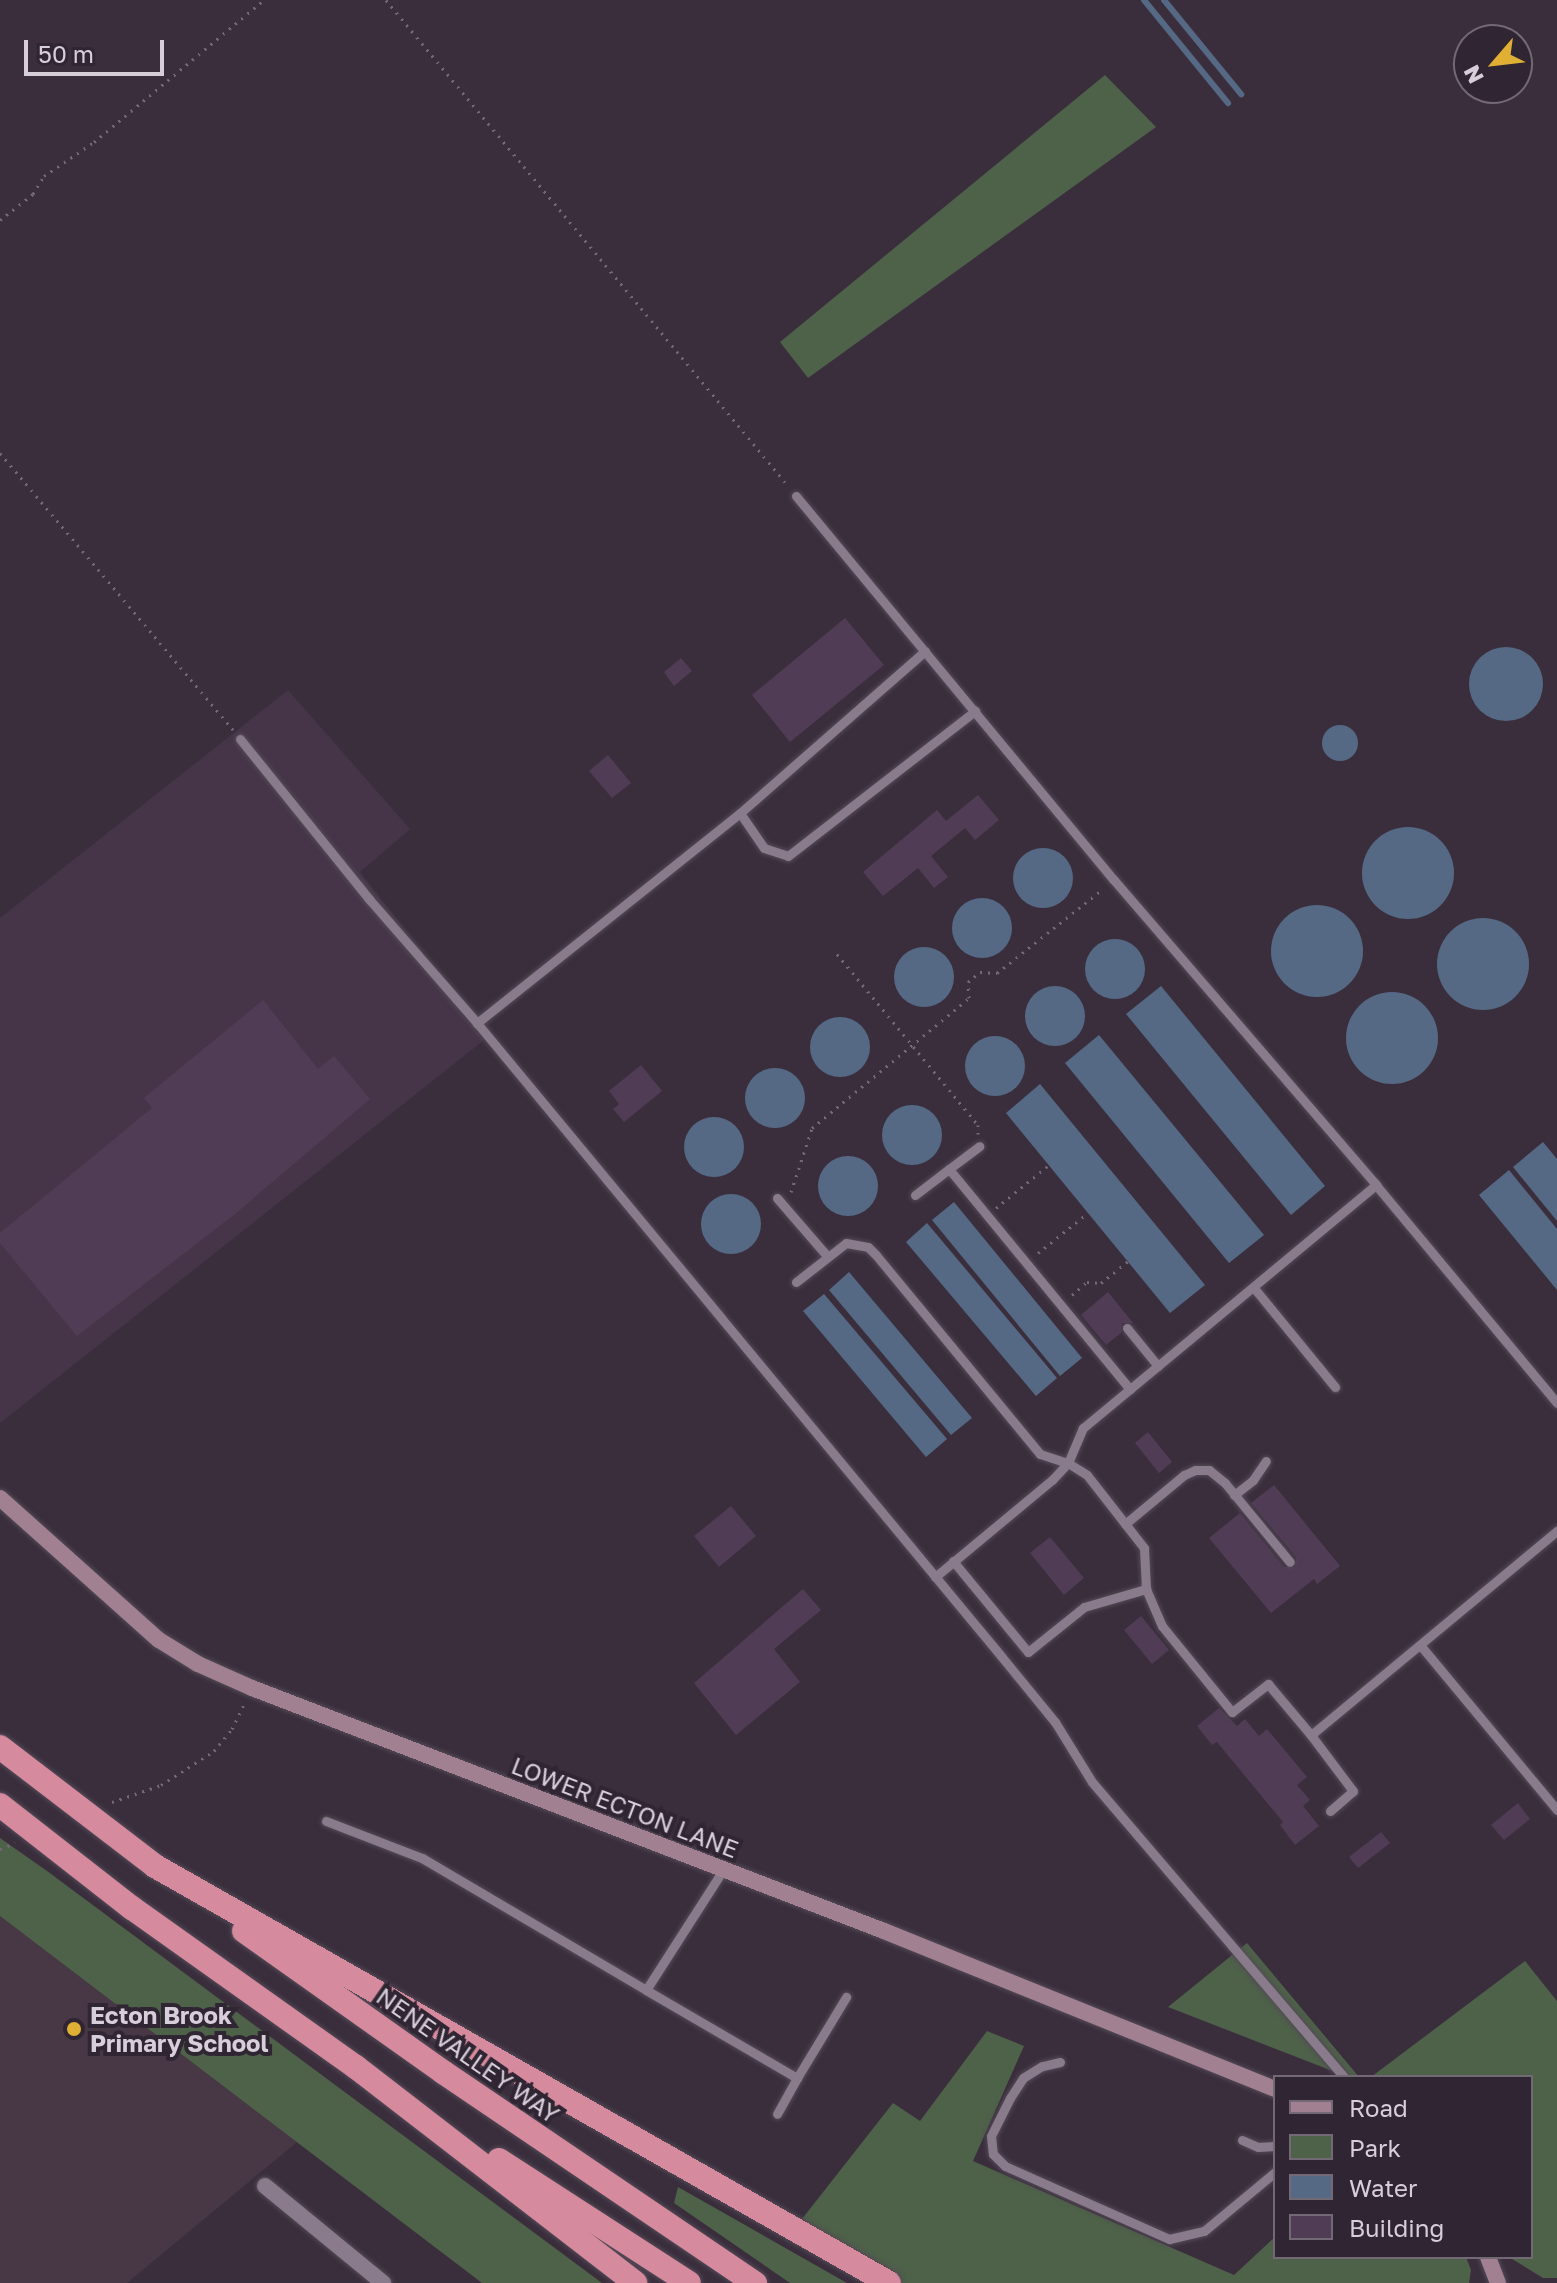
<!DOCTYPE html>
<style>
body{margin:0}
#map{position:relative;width:1557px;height:2283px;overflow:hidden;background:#3a2e3d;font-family:"Golos Text",sans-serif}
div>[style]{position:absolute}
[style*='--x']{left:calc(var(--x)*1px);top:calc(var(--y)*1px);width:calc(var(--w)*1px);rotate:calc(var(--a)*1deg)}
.built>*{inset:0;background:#463549}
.education>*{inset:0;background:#483845}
.green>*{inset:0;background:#4e6149}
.water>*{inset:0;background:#556985}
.round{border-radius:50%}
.stream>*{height:6px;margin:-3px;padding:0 3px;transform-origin:3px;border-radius:3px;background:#556985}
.building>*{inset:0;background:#513c56}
.path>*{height:3px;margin-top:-1.5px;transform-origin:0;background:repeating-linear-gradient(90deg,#736976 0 2px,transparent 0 8px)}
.roads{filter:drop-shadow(0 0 2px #544a56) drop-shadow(0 0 2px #544a56)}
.lane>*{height:9px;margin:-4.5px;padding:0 4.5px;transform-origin:4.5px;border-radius:4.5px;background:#897b8c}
.street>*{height:16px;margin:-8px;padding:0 8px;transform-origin:8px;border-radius:8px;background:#897b8c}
.secondary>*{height:16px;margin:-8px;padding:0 8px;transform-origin:8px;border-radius:8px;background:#a08091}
.highway>*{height:24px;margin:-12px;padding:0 12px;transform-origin:12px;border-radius:12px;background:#d68a9d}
.dots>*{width:22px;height:22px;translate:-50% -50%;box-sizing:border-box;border:4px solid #302532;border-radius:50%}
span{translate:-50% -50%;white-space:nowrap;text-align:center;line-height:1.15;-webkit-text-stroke:8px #302532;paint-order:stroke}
.street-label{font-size:24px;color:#d6ced8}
.poi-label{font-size:24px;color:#d6ced8;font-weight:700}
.left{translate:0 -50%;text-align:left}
.legend{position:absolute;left:1273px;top:2075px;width:260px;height:184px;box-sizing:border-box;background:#302532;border:2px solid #726974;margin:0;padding:10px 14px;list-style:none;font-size:24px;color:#d6ced8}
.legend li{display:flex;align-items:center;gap:16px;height:40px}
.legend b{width:40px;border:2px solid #726974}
.north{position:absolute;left:1453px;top:24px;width:80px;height:80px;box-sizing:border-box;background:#302532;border:2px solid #726974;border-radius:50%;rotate:242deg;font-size:22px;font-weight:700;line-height:32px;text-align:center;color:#d6ced8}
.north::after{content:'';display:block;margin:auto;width:28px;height:36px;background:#e0b034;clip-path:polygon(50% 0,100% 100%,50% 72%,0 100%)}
.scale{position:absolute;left:24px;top:40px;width:140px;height:36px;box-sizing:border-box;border:4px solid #d6ced8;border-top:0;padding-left:10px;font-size:24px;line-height:28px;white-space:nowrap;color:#d6ced8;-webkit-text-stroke:6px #302532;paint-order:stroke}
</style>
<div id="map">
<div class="built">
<i style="clip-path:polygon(288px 690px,410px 829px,360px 872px,488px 1037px,0 1423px,0 918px)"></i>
</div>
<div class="education">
<i style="clip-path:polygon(0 1916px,297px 2142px,127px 2283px,0 2283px)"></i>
</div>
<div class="green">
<i style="clip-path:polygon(1105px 75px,1156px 127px,808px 378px,780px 342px)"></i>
<i style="clip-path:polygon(0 1838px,47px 1871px,602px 2283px,482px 2283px,0 1916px)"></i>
<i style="clip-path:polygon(1247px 1943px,1359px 2077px,1348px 2077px,1168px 2007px)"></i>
<i style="clip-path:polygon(1525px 1961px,1557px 2001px,1557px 2278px,1543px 2278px,1509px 2257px,1531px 2257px,1531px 2077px,1371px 2077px)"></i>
<i style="clip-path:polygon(987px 2031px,1024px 2046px,973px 2161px,1234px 2275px,1275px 2237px,1275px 2257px,1466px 2257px,1471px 2270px,1469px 2283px,900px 2283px,802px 2219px,893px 2103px,920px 2121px)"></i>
<i style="clip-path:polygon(678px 2187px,847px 2283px,790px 2283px,674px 2203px)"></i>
</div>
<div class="water">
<i class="round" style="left:1469px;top:647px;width:74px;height:74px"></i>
<i class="round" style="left:1322px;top:725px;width:36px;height:36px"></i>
<i class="round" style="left:1362px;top:827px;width:92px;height:92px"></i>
<i class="round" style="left:1013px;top:848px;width:60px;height:60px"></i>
<i class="round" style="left:952px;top:898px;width:60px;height:60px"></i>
<i class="round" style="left:1271px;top:905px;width:92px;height:92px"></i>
<i class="round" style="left:1437px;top:918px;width:92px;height:92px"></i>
<i class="round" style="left:1085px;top:939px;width:60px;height:60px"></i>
<i class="round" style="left:894px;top:947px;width:60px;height:60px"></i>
<i style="clip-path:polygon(1161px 986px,1325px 1186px,1291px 1215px,1126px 1014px)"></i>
<i class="round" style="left:1025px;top:986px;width:60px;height:60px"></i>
<i class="round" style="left:1346px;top:992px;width:92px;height:92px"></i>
<i class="round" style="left:810px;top:1017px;width:60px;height:60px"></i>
<i style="clip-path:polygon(1099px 1035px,1264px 1235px,1229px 1263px,1065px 1063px)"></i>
<i class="round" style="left:965px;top:1036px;width:60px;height:60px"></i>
<i class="round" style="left:745px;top:1068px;width:60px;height:60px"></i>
<i style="clip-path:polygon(1040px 1084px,1205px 1285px,1170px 1313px,1006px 1113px)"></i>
<i class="round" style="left:882px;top:1105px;width:60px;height:60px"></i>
<i class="round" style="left:684px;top:1117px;width:60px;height:60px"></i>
<i style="clip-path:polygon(1543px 1142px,1557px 1159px,1557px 1221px,1513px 1167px)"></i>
<i class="round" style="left:818px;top:1156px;width:60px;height:60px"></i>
<i style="clip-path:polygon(1509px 1170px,1557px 1229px,1557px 1290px,1479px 1195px)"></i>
<i class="round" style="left:701px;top:1194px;width:60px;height:60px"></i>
<i style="clip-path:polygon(954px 1202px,1082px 1358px,1060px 1376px,932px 1220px)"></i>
<i style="clip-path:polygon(927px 1223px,1057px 1378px,1036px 1396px,906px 1242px)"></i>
<i style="clip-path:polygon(849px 1272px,972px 1418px,951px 1435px,829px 1290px)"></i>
<i style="clip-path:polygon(824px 1294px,947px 1439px,926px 1457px,803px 1311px)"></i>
</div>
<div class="stream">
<i style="--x:1144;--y:0;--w:133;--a:50.8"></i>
<i style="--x:1164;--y:0;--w:122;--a:50.7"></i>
</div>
<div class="building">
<i style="clip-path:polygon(845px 618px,884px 665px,790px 742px,752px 695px)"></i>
<i style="clip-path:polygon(681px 658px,692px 671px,674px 686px,664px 672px)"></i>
<i style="clip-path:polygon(608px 755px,631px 783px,612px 798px,589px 771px)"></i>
<i style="clip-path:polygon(978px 795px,999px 820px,975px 840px,965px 828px,931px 856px,948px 877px,934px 888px,918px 868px,883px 896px,863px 872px,937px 810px,946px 821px)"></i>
<i style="clip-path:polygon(263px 1000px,318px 1069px,334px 1056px,370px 1099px,235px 1214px,77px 1336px,0 1243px,0 1233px,152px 1108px,144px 1098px)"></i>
<i style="clip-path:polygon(641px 1065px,662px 1091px,624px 1122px,613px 1109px,619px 1104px,609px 1091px)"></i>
<i style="clip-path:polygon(1108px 1292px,1133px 1323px,1122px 1323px,1121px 1333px,1106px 1345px,1081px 1315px)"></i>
<i style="clip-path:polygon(1148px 1432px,1172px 1462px,1159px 1473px,1135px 1443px)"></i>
<i style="clip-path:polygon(1274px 1485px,1340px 1566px,1317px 1584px,1314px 1579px,1271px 1613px,1209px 1538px,1240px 1513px,1284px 1567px,1295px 1567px,1296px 1557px,1251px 1503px)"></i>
<i style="clip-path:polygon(731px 1506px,756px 1536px,719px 1567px,694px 1536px)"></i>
<i style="clip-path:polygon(1050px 1537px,1084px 1578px,1064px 1595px,1030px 1553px)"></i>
<i style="clip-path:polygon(803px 1589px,821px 1610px,774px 1649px,800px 1682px,736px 1735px,694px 1683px)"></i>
<i style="clip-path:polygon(1141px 1616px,1169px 1650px,1152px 1664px,1124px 1630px)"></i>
<i style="clip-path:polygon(1219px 1708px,1237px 1726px,1245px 1719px,1259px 1736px,1267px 1729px,1307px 1777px,1297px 1785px,1310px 1800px,1303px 1806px,1319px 1826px,1295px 1845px,1280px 1825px,1283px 1822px,1217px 1742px,1212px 1745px,1197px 1726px)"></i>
<i style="clip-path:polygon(1518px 1803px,1530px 1819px,1504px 1840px,1491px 1825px)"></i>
<i style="clip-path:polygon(1381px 1832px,1390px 1843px,1358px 1868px,1349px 1857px)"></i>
</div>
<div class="path">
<i style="--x:386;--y:0;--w:632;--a:50.39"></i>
<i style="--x:0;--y:220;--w:42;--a:-38.2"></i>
<i style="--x:33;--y:194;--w:21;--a:-59"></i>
<i style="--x:44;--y:176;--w:60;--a:-34.2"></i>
<i style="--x:94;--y:142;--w:222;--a:-39.9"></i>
<i style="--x:0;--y:453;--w:362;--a:49.9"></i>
<i style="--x:837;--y:954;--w:222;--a:50.5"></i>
<i style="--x:978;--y:1125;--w:9;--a:90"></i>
<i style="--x:791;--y:1192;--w:67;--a:-71.8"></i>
<i style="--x:812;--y:1128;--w:204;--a:-39.6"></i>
<i style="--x:969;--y:998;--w:16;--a:-94"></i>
<i style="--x:968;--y:982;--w:16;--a:-40"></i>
<i style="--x:980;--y:972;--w:17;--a:3"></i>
<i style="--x:997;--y:973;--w:135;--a:-38.4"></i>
<i style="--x:996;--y:1208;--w:68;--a:-39.1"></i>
<i style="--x:1038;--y:1253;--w:64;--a:-38.7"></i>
<i style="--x:1072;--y:1295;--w:20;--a:-41"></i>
<i style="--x:1087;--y:1282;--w:14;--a:4"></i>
<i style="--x:1101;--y:1283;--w:35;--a:-39"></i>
<i style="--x:112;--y:1802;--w:52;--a:-19.1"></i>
<i style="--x:161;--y:1785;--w:63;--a:-32.7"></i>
<i style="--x:214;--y:1751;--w:28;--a:-51"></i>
<i style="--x:232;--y:1729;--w:30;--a:-64"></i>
<i style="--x:0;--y:1849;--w:16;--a:-22"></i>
</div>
<div class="roads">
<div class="lane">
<i style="--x:796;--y:496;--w:499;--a:50.4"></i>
<i style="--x:1114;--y:880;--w:402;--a:49.3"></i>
<i style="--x:1376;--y:1185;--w:283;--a:50.3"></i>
<i style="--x:925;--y:651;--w:246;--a:138.8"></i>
<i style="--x:740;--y:813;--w:337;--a:141.4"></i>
<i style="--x:477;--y:1023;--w:822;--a:50.38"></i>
<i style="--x:1001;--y:1656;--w:85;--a:50.7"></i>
<i style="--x:1055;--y:1722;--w:70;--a:58.3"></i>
<i style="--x:1092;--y:1782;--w:388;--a:49.5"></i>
<i style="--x:240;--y:739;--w:206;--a:51.1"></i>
<i style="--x:369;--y:899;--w:164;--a:48.9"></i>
<i style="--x:740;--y:813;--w:42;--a:55.6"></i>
<i style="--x:764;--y:848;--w:25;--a:18"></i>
<i style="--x:788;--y:856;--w:237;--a:-37.8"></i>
<i style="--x:949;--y:1169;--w:38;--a:-37"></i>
<i style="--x:915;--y:1195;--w:43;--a:-37.4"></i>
<i style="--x:949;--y:1169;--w:285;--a:50.6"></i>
<i style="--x:777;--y:1198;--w:77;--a:49.2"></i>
<i style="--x:796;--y:1282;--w:63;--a:-38"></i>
<i style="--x:846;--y:1243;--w:22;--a:10"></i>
<i style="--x:868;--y:1247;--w:11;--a:45"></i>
<i style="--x:876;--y:1255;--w:258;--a:50.5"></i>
<i style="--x:1040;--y:1454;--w:29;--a:18"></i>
<i style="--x:1068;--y:1463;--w:22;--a:32"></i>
<i style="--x:1087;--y:1475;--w:93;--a:52"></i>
<i style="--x:1144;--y:1548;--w:41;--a:87.2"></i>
<i style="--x:1146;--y:1589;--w:40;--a:66.6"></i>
<i style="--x:1162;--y:1626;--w:111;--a:50.9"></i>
<i style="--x:1232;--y:1712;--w:46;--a:-37.9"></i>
<i style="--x:1268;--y:1684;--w:67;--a:49.9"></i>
<i style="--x:1254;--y:1288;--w:128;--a:50.7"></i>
<i style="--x:1127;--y:1328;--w:49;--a:50.8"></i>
<i style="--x:1234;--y:1495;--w:24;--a:-38"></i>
<i style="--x:1253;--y:1480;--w:23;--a:-56"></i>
<i style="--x:1125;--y:1524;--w:77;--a:-39.7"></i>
<i style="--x:1184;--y:1475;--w:12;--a:-24"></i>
<i style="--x:1195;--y:1470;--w:14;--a:0"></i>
<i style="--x:1209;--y:1470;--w:21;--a:39"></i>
<i style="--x:1225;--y:1483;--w:102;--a:50.6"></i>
<i style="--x:953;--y:1561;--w:118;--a:50.5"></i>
<i style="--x:1028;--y:1652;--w:72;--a:-38.8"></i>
<i style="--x:1084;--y:1607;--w:65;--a:-16.2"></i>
<i style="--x:935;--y:1577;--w:152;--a:-39.7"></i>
<i style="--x:1052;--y:1480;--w:23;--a:-47"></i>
<i style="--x:1068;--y:1463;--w:38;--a:-67"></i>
<i style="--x:1083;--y:1428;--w:381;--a:-39.7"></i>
<i style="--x:1421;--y:1646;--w:213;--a:50.3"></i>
<i style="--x:1330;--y:1811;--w:30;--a:-41"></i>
<i style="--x:1353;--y:1791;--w:70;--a:-126.9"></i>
<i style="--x:1311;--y:1735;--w:320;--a:-39.7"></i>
<i style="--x:326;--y:1821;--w:103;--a:21.1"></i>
<i style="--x:422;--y:1858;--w:260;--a:30.5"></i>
<i style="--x:646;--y:1990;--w:143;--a:-57.3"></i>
<i style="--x:646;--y:1990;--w:175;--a:30.2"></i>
<i style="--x:797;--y:2078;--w:41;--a:119.1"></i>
<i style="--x:1060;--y:2062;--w:18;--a:167"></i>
<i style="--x:1042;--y:2066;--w:22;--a:148"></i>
<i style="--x:1023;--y:2078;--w:24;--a:123"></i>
<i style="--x:1010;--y:2098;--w:42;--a:116.6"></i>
<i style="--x:991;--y:2136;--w:18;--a:84"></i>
<i style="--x:993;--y:2154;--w:17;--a:45"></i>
<i style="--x:1005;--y:2166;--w:180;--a:24"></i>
<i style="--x:1169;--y:2239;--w:36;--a:-13"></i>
<i style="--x:1204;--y:2231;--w:92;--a:-39.7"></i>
<i style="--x:797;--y:2078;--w:95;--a:-58.8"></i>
<i style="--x:1242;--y:2140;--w:17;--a:24"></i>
<i style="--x:1258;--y:2147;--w:17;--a:-3"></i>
</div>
<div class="street">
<i style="--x:265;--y:2186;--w:153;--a:39.4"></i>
</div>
<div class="secondary">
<i style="--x:0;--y:1498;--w:213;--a:41.8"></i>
<i style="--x:159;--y:1640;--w:46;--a:31.6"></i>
<i style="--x:198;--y:1664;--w:59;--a:24"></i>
<i style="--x:252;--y:1688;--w:677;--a:21.03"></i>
<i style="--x:884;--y:1931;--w:422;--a:22"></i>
<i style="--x:1488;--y:2257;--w:28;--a:69"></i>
</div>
<div class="highway">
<i style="--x:0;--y:1747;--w:195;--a:37.5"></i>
<i style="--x:155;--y:1866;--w:844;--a:29.6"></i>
<i style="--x:0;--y:1805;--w:167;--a:38"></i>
<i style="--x:132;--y:1908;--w:275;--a:35.4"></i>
<i style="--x:356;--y:2067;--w:353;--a:37.7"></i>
<i style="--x:244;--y:1931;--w:244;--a:35.3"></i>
<i style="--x:443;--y:2072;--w:377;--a:34.1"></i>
<i style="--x:499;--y:2160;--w:226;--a:32.9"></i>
</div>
</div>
<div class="dots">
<i style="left:74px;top:2029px;background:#e0b034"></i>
</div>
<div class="street-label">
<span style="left:625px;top:1807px;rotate:21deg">LOWER ECTON LANE</span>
<span style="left:468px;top:2055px;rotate:35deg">NENE VALLEY WAY</span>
</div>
<div class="poi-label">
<span class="left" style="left:90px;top:2029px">Ecton Brook<br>Primary School</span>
</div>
<ul class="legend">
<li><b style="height:10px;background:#a08091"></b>Road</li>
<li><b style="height:22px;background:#4e6149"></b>Park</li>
<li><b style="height:22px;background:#556985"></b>Water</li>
<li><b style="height:22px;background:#513c56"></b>Building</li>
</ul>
<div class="north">N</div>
<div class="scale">50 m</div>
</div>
